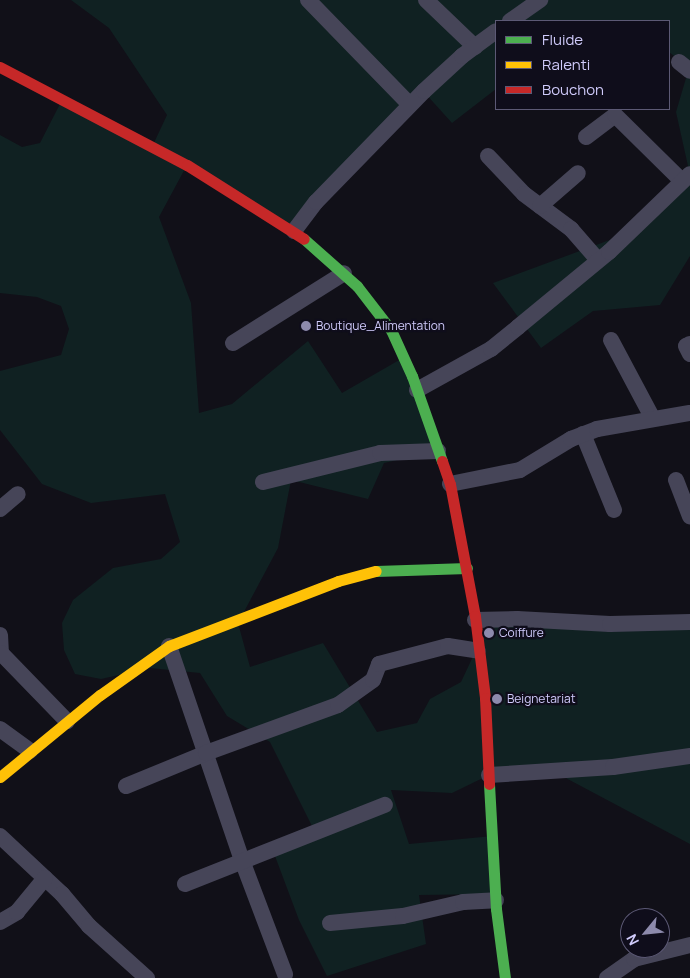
<!DOCTYPE html>
<style>
body{margin:0}
#map{position:relative;width:690px;height:978px;overflow:hidden;background:#111018;font-family:Manrope,sans-serif}
div>[style]{position:absolute}
[style*='--x']{left:calc(var(--x)*1px);top:calc(var(--y)*1px);width:calc(var(--w)*1px);rotate:calc(var(--a)*1deg)}
.green>*{inset:0;background:#102122}
.street>*{height:16px;margin:-8px;padding:0 8px;transform-origin:8px;border-radius:8px;background:#464558}
.fast>*{height:11px;margin:-5.5px;padding:0 5.5px;transform-origin:5.5px;border-radius:5.5px;background:#4caf50}
.slow>*{height:11px;margin:-5.5px;padding:0 5.5px;transform-origin:5.5px;border-radius:5.5px;background:#ffc107}
.jam>*{height:11px;margin:-5.5px;padding:0 5.5px;transform-origin:5.5px;border-radius:5.5px;background:#c62828}
.dots>*{width:14px;height:14px;translate:-50% -50%;box-sizing:border-box;border:2px solid #0f0d1b;border-radius:50%}
span{translate:-50% -50%;white-space:nowrap;text-align:center;line-height:1.15;-webkit-text-stroke:4.5px #0f0d1b;paint-order:stroke}
.poi-label{font-size:12px;color:#d0cbfb}
.left{translate:0 -50%;text-align:left}
.legend{position:absolute;left:495px;top:20px;width:175px;height:90px;box-sizing:border-box;background:#0f0d1b;border:1px solid #5c5975;margin:0;padding:6px 9px;list-style:none;font-size:15px;color:#d0cbfb}
.legend li{display:flex;align-items:center;gap:10px;height:25px}
.legend b{width:25px;border:1px solid #5c5975}
.north{position:absolute;left:620px;top:908px;width:50px;height:50px;box-sizing:border-box;background:#0f0d1b;border:1px solid #5c5975;border-radius:50%;rotate:242deg;font-size:14px;font-weight:700;line-height:20px;text-align:center;color:#d0cbfb}
.north::after{content:'';display:block;margin:auto;width:18px;height:22px;background:#8d8aac;clip-path:polygon(50% 0,100% 100%,50% 72%,0 100%)}
</style>
<div id="map">
<div class="green">
<i style="clip-path:polygon(71px 0,690px 0,690px 256px,660px 305px,593px 311px,541px 348px,493px 283px,615px 238px,688px 166px,676px 112px,689px 68px,669px 52px,669px 21px,496px 21px,496px 89px,452px 123px,424px 92px,294px 231px,187px 165px,159px 217px,191px 303px,199px 413px,232px 404px,308px 341px,342px 393px,401px 359px,438px 451px,384px 463px,368px 499px,291px 480px,278px 548px,238px 623px,250px 667px,323px 643px,377px 732px,417px 723px,430px 699px,461px 682px,477px 648px,475px 616px,690px 624px,690px 844px,562px 776px,489px 775px,452px 793px,391px 790px,409px 844px,493px 836px,496px 894px,419px 895px,426px 944px,327px 976px,299px 920px,272px 848px,314px 830px,270px 742px,227px 716px,200px 673px,150px 668px,101px 679px,75px 674px,64px 650px,62px 623px,73px 600px,113px 568px,161px 559px,180px 542px,165px 494px,91px 503px,42px 484px,0 430px,0 371px,61px 355px,69px 329px,61px 306px,37px 297px,0 293px,0 135px,22px 147px,40px 143px,62px 100px,152px 147px,167px 115px,109px 28px)"></i>
</div>
<div class="street">
<i style="--x:308;--y:0;--w:146;--a:45.8"></i>
<i style="--x:426;--y:0;--w:68;--a:43.8"></i>
<i style="--x:510;--y:21;--w:37;--a:-35"></i>
<i style="--x:679;--y:62;--w:14;--a:39"></i>
<i style="--x:586;--y:137;--w:36;--a:-37"></i>
<i style="--x:615;--y:115;--w:94;--a:44.6"></i>
<i style="--x:488;--y:156;--w:52;--a:46.5"></i>
<i style="--x:524;--y:194;--w:59;--a:36.7"></i>
<i style="--x:571;--y:229;--w:41;--a:48.9"></i>
<i style="--x:540;--y:206;--w:50;--a:-41"></i>
<i style="--x:294;--y:231;--w:36;--a:-53"></i>
<i style="--x:316;--y:202;--w:155;--a:-45.8"></i>
<i style="--x:424;--y:91;--w:52;--a:-42.6"></i>
<i style="--x:462;--y:56;--w:42;--a:-36.3"></i>
<i style="--x:611;--y:340;--w:89;--a:62"></i>
<i style="--x:233;--y:343;--w:131;--a:-32.2"></i>
<i style="--x:690;--y:344;--w:4;--a:153"></i>
<i style="--x:686;--y:346;--w:9;--a:63"></i>
<i style="--x:417;--y:390;--w:85;--a:-29"></i>
<i style="--x:491;--y:349;--w:35;--a:-39"></i>
<i style="--x:518;--y:327;--w:118;--a:-39.5"></i>
<i style="--x:609;--y:252;--w:112;--a:-43.9"></i>
<i style="--x:583;--y:434;--w:82;--a:67.8"></i>
<i style="--x:676;--y:480;--w:39;--a:69"></i>
<i style="--x:263;--y:482;--w:121;--a:-13.9"></i>
<i style="--x:380;--y:453;--w:58;--a:-2"></i>
<i style="--x:450;--y:484;--w:71;--a:-11.3"></i>
<i style="--x:520;--y:470;--w:60;--a:-31.3"></i>
<i style="--x:571;--y:439;--w:28;--a:-21"></i>
<i style="--x:597;--y:429;--w:94;--a:-9.8"></i>
<i style="--x:0;--y:509;--w:23;--a:-40"></i>
<i style="--x:475;--y:620;--w:42;--a:-1.4"></i>
<i style="--x:517;--y:619;--w:93;--a:3.1"></i>
<i style="--x:610;--y:624;--w:80;--a:-1.4"></i>
<i style="--x:0;--y:635;--w:18;--a:87"></i>
<i style="--x:1;--y:653;--w:95;--a:45.9"></i>
<i style="--x:169;--y:646;--w:229;--a:71.2"></i>
<i style="--x:243;--y:863;--w:119;--a:69.3"></i>
<i style="--x:0;--y:729;--w:37;--a:36"></i>
<i style="--x:489;--y:775;--w:124;--a:-3.7"></i>
<i style="--x:613;--y:767;--w:78;--a:-8.1"></i>
<i style="--x:126;--y:786;--w:87;--a:-22.4"></i>
<i style="--x:206;--y:753;--w:140;--a:-20"></i>
<i style="--x:338;--y:705;--w:43;--a:-35.5"></i>
<i style="--x:373;--y:680;--w:17;--a:-69"></i>
<i style="--x:379;--y:664;--w:71;--a:-14.6"></i>
<i style="--x:448;--y:646;--w:30;--a:9"></i>
<i style="--x:0;--y:836;--w:85;--a:43.1"></i>
<i style="--x:62;--y:894;--w:42;--a:49.8"></i>
<i style="--x:89;--y:926;--w:78;--a:41.9"></i>
<i style="--x:185;--y:884;--w:215;--a:-21.6"></i>
<i style="--x:0;--y:922;--w:20;--a:-30"></i>
<i style="--x:17;--y:912;--w:44;--a:-50.5"></i>
<i style="--x:330;--y:923;--w:73;--a:-5.5"></i>
<i style="--x:403;--y:916;--w:62;--a:-13.1"></i>
<i style="--x:463;--y:902;--w:33;--a:-3"></i>
<i style="--x:607;--y:978;--w:33;--a:-35"></i>
<i style="--x:634;--y:959;--w:58;--a:-14"></i>
</div>
<div class="fast">
<i style="--x:304;--y:239;--w:71;--a:41.6"></i>
<i style="--x:357;--y:286;--w:56;--a:52.3"></i>
<i style="--x:391;--y:330;--w:51;--a:65.5"></i>
<i style="--x:412;--y:376;--w:90;--a:70.6"></i>
<i style="--x:376;--y:571;--w:91;--a:-1.9"></i>
<i style="--x:489;--y:784;--w:125;--a:86.8"></i>
<i style="--x:496;--y:909;--w:70;--a:82.6"></i>
</div>
<div class="slow">
<i style="--x:0;--y:777;--w:129;--a:-39.4"></i>
<i style="--x:100;--y:695;--w:85;--a:-35.4"></i>
<i style="--x:169;--y:646;--w:181;--a:-21"></i>
<i style="--x:338;--y:581;--w:39;--a:-15"></i>
</div>
<div class="jam">
<i style="--x:0;--y:67;--w:211;--a:27.7"></i>
<i style="--x:187;--y:165;--w:138;--a:32.3"></i>
<i style="--x:442;--y:461;--w:24;--a:71"></i>
<i style="--x:450;--y:484;--w:134;--a:79.3"></i>
<i style="--x:475;--y:616;--w:83;--a:83"></i>
<i style="--x:485;--y:698;--w:86;--a:87.3"></i>
</div>
<div class="dots">
<i style="left:306px;top:326px;background:#8d8aac"></i>
<i style="left:489px;top:633px;background:#8d8aac"></i>
<i style="left:497px;top:699px;background:#8d8aac"></i>
</div>
<div class="poi-label">
<span class="left" style="left:316px;top:326px">Boutique_Alimentation</span>
<span class="left" style="left:499px;top:633px">Coiffure</span>
<span class="left" style="left:507px;top:699px">Beignetariat</span>
</div>
<ul class="legend">
<li><b style="height:6px;background:#4caf50"></b>Fluide</li>
<li><b style="height:6px;background:#ffc107"></b>Ralenti</li>
<li><b style="height:6px;background:#c62828"></b>Bouchon</li>
</ul>
<div class="north">N</div>
</div>
